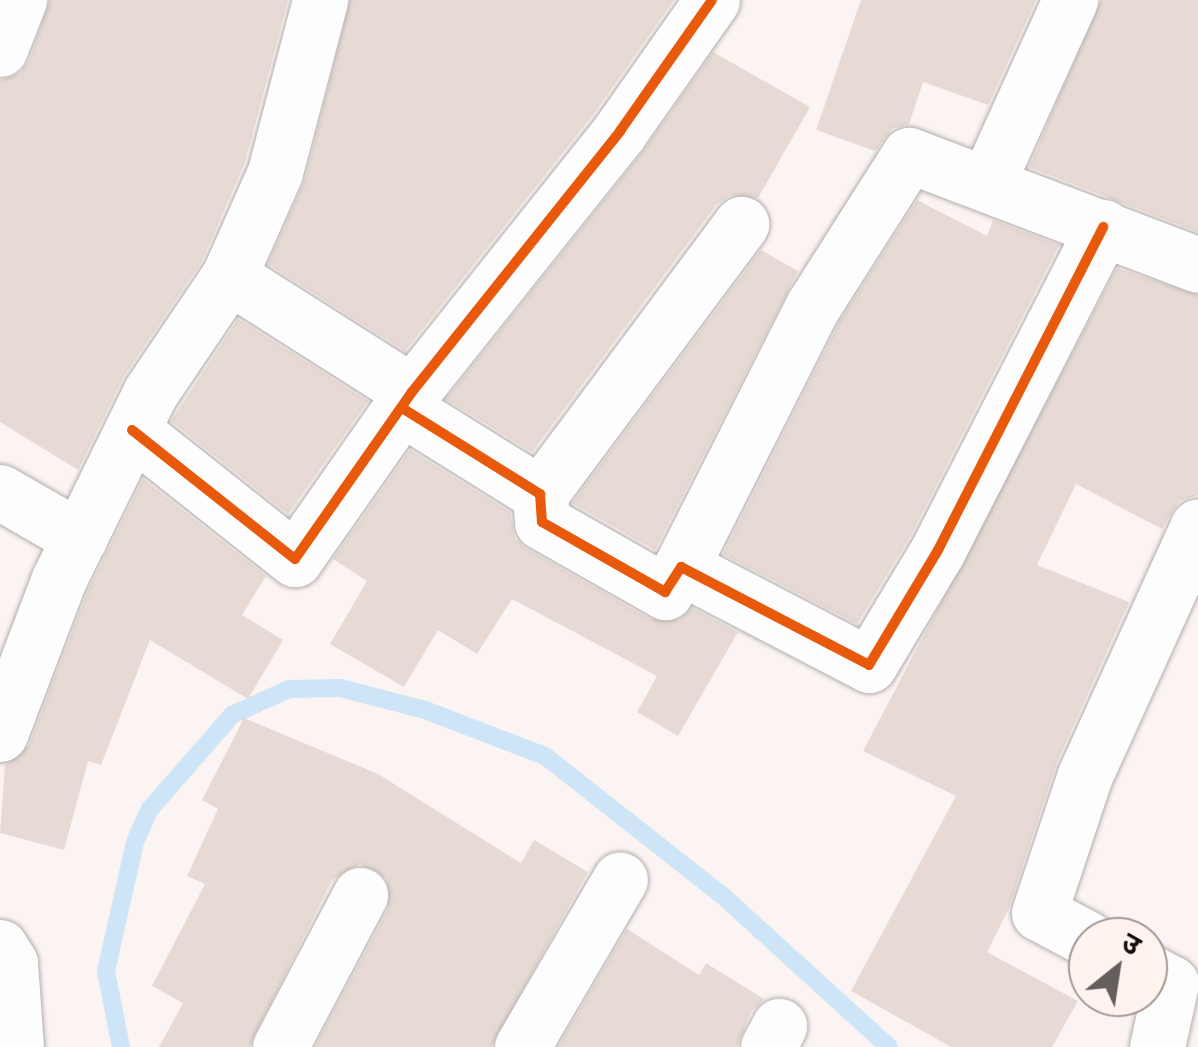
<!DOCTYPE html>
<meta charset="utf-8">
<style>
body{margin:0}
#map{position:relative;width:1198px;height:1047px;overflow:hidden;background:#fbf4f2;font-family:Lato,"Noto Sans Devanagari",sans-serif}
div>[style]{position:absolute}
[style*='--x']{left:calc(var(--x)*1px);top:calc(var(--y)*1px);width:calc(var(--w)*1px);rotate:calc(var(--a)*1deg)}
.stream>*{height:18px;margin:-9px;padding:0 9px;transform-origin:9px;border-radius:9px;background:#cee5f7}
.building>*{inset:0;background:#e7dad5}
.roads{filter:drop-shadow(0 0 2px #b2adab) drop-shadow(0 0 2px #b2adab)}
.minor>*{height:55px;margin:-27.5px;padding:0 27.5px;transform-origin:27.5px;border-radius:27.5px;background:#fefdfd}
.cycleway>*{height:10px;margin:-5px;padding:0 5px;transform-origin:5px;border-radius:5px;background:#e8590c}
span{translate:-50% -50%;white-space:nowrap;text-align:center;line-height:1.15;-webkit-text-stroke:8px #fff3ee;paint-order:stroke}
.north{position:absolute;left:1068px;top:917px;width:100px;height:100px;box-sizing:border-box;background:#fff3ee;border:2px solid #a19794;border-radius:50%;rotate:30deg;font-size:28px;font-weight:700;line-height:40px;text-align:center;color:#130e0c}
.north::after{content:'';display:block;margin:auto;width:35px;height:45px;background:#645e5c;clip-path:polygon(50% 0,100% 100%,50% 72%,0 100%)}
</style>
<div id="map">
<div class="stream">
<i style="--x:121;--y:1047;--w:77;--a:-101.2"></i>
<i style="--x:106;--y:971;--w:132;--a:-77.3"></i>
<i style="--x:135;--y:842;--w:36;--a:-66"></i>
<i style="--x:150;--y:809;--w:125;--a:-48.9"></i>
<i style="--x:232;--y:715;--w:63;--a:-24.5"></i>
<i style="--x:289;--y:689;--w:51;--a:-1.1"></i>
<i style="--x:340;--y:688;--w:88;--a:14.5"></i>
<i style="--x:425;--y:710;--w:129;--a:21"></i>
<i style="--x:545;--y:756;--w:226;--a:38.2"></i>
<i style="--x:723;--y:896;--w:224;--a:42.3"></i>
</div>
<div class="building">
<i style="clip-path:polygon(50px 0,288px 0,245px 162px,202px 261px,124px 376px,78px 470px,0 422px,0 80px,19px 74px,29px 61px)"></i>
<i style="clip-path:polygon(350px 0,674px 0,595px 112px,405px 351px,268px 264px,305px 180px)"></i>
<i style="clip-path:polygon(861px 0,1036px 0,988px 105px,923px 82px,909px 124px,892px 129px,875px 151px,816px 130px)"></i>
<i style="clip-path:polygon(1101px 0,1198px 0,1198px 232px,1029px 167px)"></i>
<i style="clip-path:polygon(713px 52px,810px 107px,758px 198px,730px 195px,716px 205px,532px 452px,446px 399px,644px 150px)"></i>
<i style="clip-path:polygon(917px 200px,987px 236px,993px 220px,1059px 245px,911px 535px,857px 624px,723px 554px,840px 321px)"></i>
<i style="clip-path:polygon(761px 250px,798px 271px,655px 550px,572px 503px)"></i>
<i style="clip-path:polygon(1117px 268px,1198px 295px,1198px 495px,1179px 501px,1162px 529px,1076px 484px,1037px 565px,1129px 602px,1057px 762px,1009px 908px,987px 952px,1078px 1001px,1052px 1047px,951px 1047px,851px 991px,956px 796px,863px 751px)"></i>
<i style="clip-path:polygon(238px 319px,368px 401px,288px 514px,171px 421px)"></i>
<i style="clip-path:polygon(410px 450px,510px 512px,515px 538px,527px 549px,650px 619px,679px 620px,692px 608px,738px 632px,678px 736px,637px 712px,657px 676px,512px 599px,477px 654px,438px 630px,404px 687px,330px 644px,367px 581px,333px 559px)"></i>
<i style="clip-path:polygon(143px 479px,266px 576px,242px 615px,283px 640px,248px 699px,150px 640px,101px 765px,88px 761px,64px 850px,0 833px,5px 765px,29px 745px,87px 593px)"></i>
<i style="clip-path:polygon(244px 718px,378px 774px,521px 863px,534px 840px,588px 872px,491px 1047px,315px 1047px,388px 909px,387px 879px,360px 864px,332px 880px,249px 1047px,159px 1047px,183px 1003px,152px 986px,205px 884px,187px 876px,218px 809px,202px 800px)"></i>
<i style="clip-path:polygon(627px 929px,699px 975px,706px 963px,764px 999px,751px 1012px,737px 1047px,558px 1047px)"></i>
</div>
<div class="roads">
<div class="minor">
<i style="--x:0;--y:49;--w:53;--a:-68.8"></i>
<i style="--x:988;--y:181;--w:199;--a:-65.6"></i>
<i style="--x:229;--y:276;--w:217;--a:32.4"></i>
<i style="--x:402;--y:408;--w:163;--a:31.9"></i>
<i style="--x:540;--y:494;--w:28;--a:86"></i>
<i style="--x:542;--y:522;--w:142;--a:29.6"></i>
<i style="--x:665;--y:592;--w:30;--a:-57"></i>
<i style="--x:681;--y:567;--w:212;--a:27.5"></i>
<i style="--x:869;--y:665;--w:134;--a:-59"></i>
<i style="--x:938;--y:550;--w:363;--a:-62.9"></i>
<i style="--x:132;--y:430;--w:208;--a:38.4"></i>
<i style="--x:295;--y:559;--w:204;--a:-55"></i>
<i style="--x:412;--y:392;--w:334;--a:-51.4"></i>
<i style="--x:620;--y:131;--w:160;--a:-54.9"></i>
<i style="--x:0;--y:492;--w:92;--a:29.9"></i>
<i style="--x:540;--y:494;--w:337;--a:-53.3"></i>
<i style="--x:681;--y:567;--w:292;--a:-63.2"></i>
<i style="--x:813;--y:306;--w:179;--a:-57.6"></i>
<i style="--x:909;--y:155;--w:309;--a:20.8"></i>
<i style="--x:0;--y:734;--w:164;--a:-69.2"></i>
<i style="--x:58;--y:581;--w:209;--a:-63.9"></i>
<i style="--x:150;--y:393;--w:141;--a:-56"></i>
<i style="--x:229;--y:276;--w:114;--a:-66.1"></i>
<i style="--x:275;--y:172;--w:178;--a:-75.3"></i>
<i style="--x:1088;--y:939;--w:55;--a:-152"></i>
<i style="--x:1039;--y:913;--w:145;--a:-71.6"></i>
<i style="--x:1085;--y:775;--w:273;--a:-65.6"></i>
<i style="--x:0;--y:947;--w:19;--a:58"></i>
<i style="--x:10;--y:963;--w:84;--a:85.9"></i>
<i style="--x:1148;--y:971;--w:26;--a:28"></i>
<i style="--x:1171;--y:983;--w:66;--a:102.3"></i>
<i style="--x:280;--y:1047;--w:172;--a:-62.2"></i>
<i style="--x:522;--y:1047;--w:194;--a:-59.7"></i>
<i style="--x:768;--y:1047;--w:24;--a:-62"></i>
</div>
</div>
<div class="cycleway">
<i style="--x:402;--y:408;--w:163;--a:31.9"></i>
<i style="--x:540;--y:494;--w:28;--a:86"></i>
<i style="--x:542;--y:522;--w:142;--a:29.6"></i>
<i style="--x:665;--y:592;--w:30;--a:-57"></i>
<i style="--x:681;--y:567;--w:212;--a:27.5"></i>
<i style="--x:869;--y:665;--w:134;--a:-59"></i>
<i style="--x:938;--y:550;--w:363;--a:-62.9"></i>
<i style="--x:132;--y:430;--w:208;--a:38.4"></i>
<i style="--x:295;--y:559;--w:204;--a:-55"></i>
<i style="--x:412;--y:392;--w:334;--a:-51.4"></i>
<i style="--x:620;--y:131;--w:160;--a:-54.9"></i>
</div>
<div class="north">उ</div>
</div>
